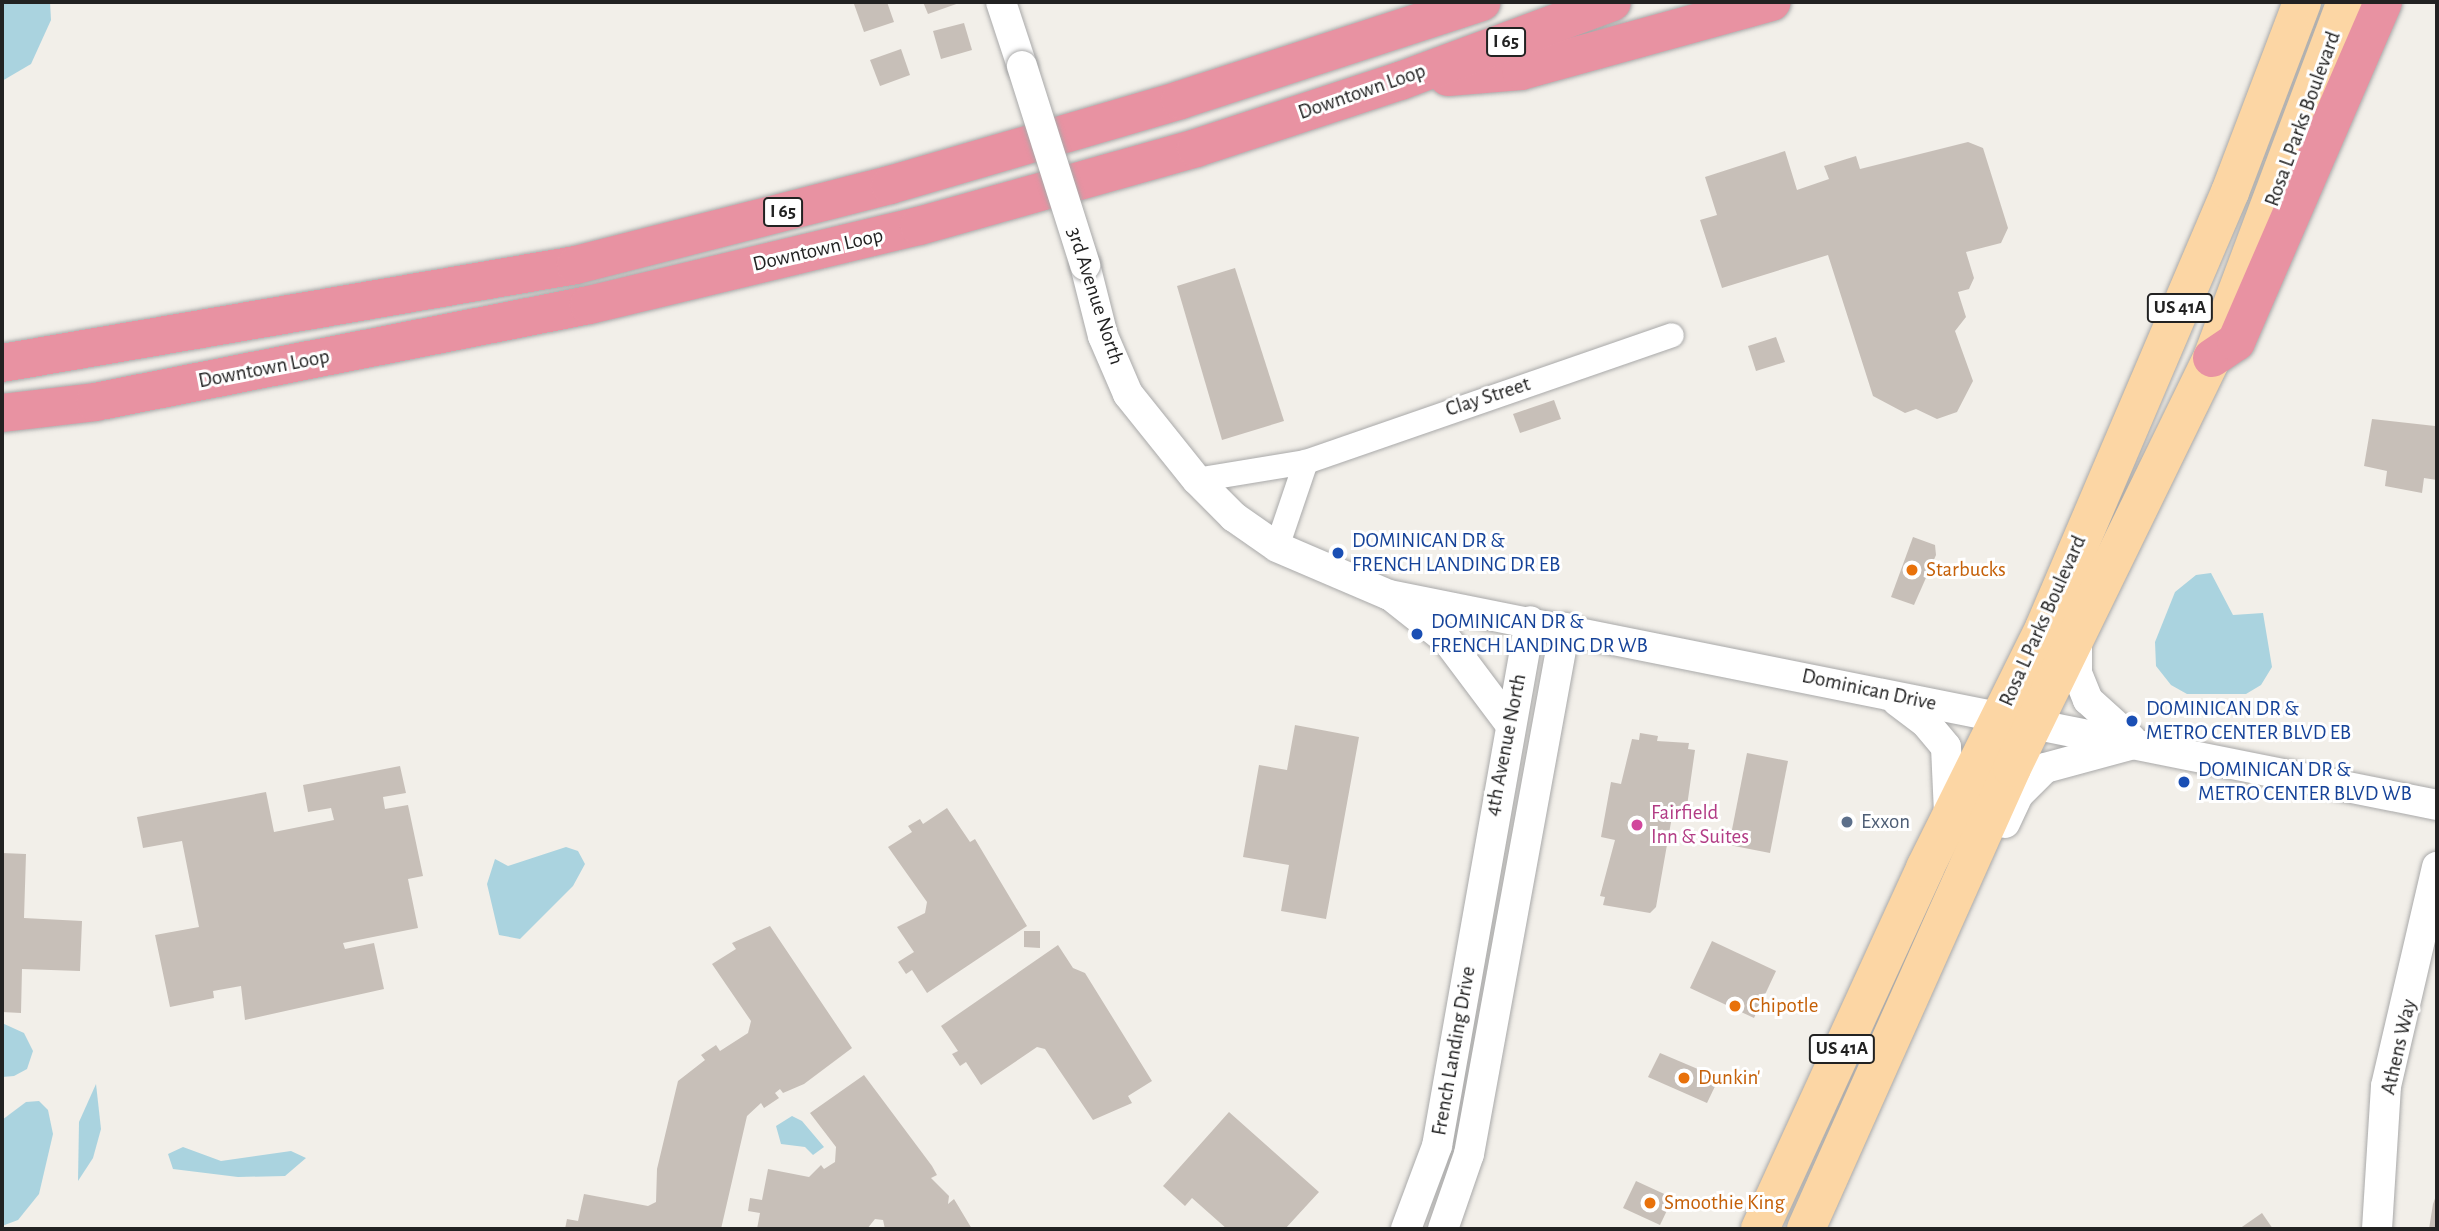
<!DOCTYPE html>
<style>
body{margin:0}
#map{position:relative;width:2439px;height:1231px;overflow:hidden;background:#f2efe9;font-family:"Alegreya Sans",sans-serif}
div>[style]{position:absolute}
[style*='--x']{left:calc(var(--x)*1px);top:calc(var(--y)*1px);width:calc(var(--w)*1px);rotate:calc(var(--a)*1deg)}
.water>*{inset:0;background:#aad3df}
.building>*{inset:0;background:#c7bfb8}
.roads{filter:drop-shadow(0 0 2px #a9a9a9) drop-shadow(0 0 2px #a9a9a9)}
.minor>*{height:24px;margin:-12px;padding:0 12px;transform-origin:12px;border-radius:12px;background:#fff}
.tertiary>*{height:30px;margin:-15px;padding:0 15px;transform-origin:15px;border-radius:15px;background:#fff}
.primary>*{height:38px;margin:-19px;padding:0 19px;transform-origin:19px;border-radius:19px;background:#fcd6a4}
.motorway>*{height:38px;margin:-19px;padding:0 19px;transform-origin:19px;border-radius:19px;background:#e892a2}
.bridges{filter:drop-shadow(0 0 2px #a9a9a9) drop-shadow(0 0 2px #a9a9a9)}
.tertiary-bridge>*{height:30px;margin:-15px;padding:0 15px;transform-origin:15px;border-radius:15px;background:#fff}
.dots>*{width:19px;height:19px;translate:-50% -50%;box-sizing:border-box;border:4px solid #fff;border-radius:50%}
span{translate:-50% -50%;white-space:nowrap;text-align:center;line-height:1.15;-webkit-text-stroke:6px #fff;paint-order:stroke}
.shield-label span{padding:2px 5px;background:#fff;border:2px solid;border-radius:5px;-webkit-text-stroke-width:0}
.shield-label{font-size:19px;color:#222;font-weight:700}
.street-label{font-size:21px;color:#222}
.transit-label{font-size:21px;color:#164399}
.left{translate:0 -50%;text-align:left}
.food-label{font-size:21px;color:#c56008}
.hotel-label{font-size:21px;color:#b23c85}
.service-label{font-size:21px;color:#4e5e75}
.frame{position:absolute;inset:0;border:4px solid #222;pointer-events:none}
</style>
<div id="map">
<div class="water">
<i style="clip-path:polygon(2px 2px,50px 2px,51px 20px,31px 64px,2px 81px)"></i>
<i style="clip-path:polygon(2211px 573px,2233px 615px,2263px 613px,2272px 667px,2261px 685px,2246px 694px,2187px 694px,2171px 685px,2156px 666px,2155px 642px,2175px 592px,2196px 575px)"></i>
<i style="clip-path:polygon(566px 847px,578px 851px,585px 864px,573px 886px,520px 939px,499px 935px,487px 884px,495px 859px,508px 866px)"></i>
<i style="clip-path:polygon(2px 1023px,24px 1033px,33px 1051px,27px 1069px,14px 1076px,2px 1077px)"></i>
<i style="clip-path:polygon(96px 1084px,101px 1129px,93px 1158px,78px 1181px,79px 1122px)"></i>
<i style="clip-path:polygon(39px 1101px,48px 1110px,53px 1134px,39px 1194px,18px 1220px,2px 1226px,2px 1120px,26px 1102px)"></i>
<i style="clip-path:polygon(792px 1116px,802px 1121px,824px 1147px,813px 1155px,805px 1147px,781px 1144px,776px 1126px)"></i>
<i style="clip-path:polygon(183px 1147px,221px 1161px,291px 1151px,306px 1158px,285px 1176px,238px 1177px,173px 1169px,168px 1154px)"></i>
</div>
<div class="building">
<i style="clip-path:polygon(887px 2px,894px 22px,864px 32px,854px 4px)"></i>
<i style="clip-path:polygon(923px 2px,962px 2px,928px 14px)"></i>
<i style="clip-path:polygon(964px 23px,972px 50px,941px 59px,933px 31px)"></i>
<i style="clip-path:polygon(901px 49px,910px 75px,880px 86px,870px 60px)"></i>
<i style="clip-path:polygon(1968px 142px,1983px 148px,2008px 228px,2001px 243px,1966px 252px,1974px 278px,1969px 289px,1958px 292px,1966px 317px,1955px 331px,1973px 381px,1957px 412px,1937px 419px,1916px 409px,1905px 413px,1873px 396px,1828px 255px,1722px 288px,1700px 220px,1717px 215px,1705px 177px,1785px 151px,1797px 190px,1829px 179px,1824px 166px,1856px 156px,1860px 169px)"></i>
<i style="clip-path:polygon(1235px 268px,1284px 421px,1222px 440px,1177px 286px)"></i>
<i style="clip-path:polygon(1776px 337px,1785px 362px,1756px 371px,1748px 346px)"></i>
<i style="clip-path:polygon(1554px 400px,1561px 419px,1520px 433px,1513px 414px)"></i>
<i style="clip-path:polygon(2372px 419px,2435px 426px,2437px 480px,2424px 478px,2422px 493px,2385px 486px,2387px 471px,2364px 466px)"></i>
<i style="clip-path:polygon(1913px 537px,1935px 545px,1936px 555px,1914px 605px,1891px 597px)"></i>
<i style="clip-path:polygon(1295px 725px,1359px 737px,1326px 919px,1281px 911px,1289px 865px,1243px 857px,1259px 765px,1287px 770px)"></i>
<i style="clip-path:polygon(1640px 733px,1658px 736px,1657px 741px,1689px 743px,1688px 749px,1695px 750px,1686px 813px,1673px 811px,1656px 907px,1650px 913px,1603px 905px,1605px 897px,1600px 896px,1615px 840px,1601px 837px,1611px 782px,1621px 784px,1632px 739px,1639px 740px)"></i>
<i style="clip-path:polygon(1747px 753px,1788px 761px,1770px 853px,1729px 845px)"></i>
<i style="clip-path:polygon(400px 766px,406px 793px,383px 797px,385px 809px,408px 805px,423px 876px,408px 879px,418px 928px,343px 943px,345px 949px,374px 943px,384px 989px,245px 1020px,241px 986px,213px 991px,214px 998px,170px 1007px,155px 935px,199px 927px,182px 841px,143px 848px,137px 817px,266px 792px,274px 832px,334px 820px,331px 808px,308px 812px,303px 785px)"></i>
<i style="clip-path:polygon(947px 808px,970px 842px,975px 839px,1027px 926px,927px 993px,912px 970px,906px 974px,898px 962px,914px 952px,897px 927px,925px 913px,927px 902px,888px 847px,912px 832px,908px 826px,920px 819px,923px 824px)"></i>
<i style="clip-path:polygon(2px 853px,26px 854px,24px 918px,82px 921px,80px 971px,22px 969px,21px 1013px,2px 1012px)"></i>
<i style="clip-path:polygon(770px 926px,852px 1048px,804px 1084px,783px 1093px,780px 1089px,775px 1093px,779px 1098px,764px 1108px,761px 1103px,747px 1116px,721px 1229px,565px 1229px,567px 1219px,578px 1221px,584px 1194px,648px 1206px,656px 1202px,657px 1169px,678px 1081px,705px 1060px,701px 1055px,716px 1045px,720px 1051px,748px 1033px,751px 1021px,712px 964px,736px 949px,732px 943px)"></i>
<i style="clip-path:polygon(1024px 931px,1040px 931px,1040px 948px,1024px 947px)"></i>
<i style="clip-path:polygon(1712px 941px,1776px 971px,1754px 1018px,1690px 988px)"></i>
<i style="clip-path:polygon(1058px 945px,1073px 968px,1085px 973px,1152px 1081px,1128px 1096px,1132px 1103px,1093px 1120px,1045px 1049px,1037px 1047px,981px 1085px,966px 1062px,960px 1066px,952px 1054px,958px 1051px,941px 1026px)"></i>
<i style="clip-path:polygon(1660px 1053px,1719px 1078px,1707px 1103px,1648px 1077px)"></i>
<i style="clip-path:polygon(864px 1075px,932px 1166px,937px 1175px,931px 1178px,949px 1196px,948px 1204px,954px 1199px,972px 1229px,885px 1229px,883px 1220px,875px 1219px,867px 1229px,757px 1229px,760px 1213px,748px 1211px,750px 1198px,762px 1200px,768px 1169px,809px 1177px,821px 1165px,824px 1169px,835px 1162px,836px 1147px,810px 1113px)"></i>
<i style="clip-path:polygon(1229px 1112px,1319px 1192px,1285px 1229px,1227px 1229px,1192px 1198px,1185px 1206px,1163px 1186px)"></i>
<i style="clip-path:polygon(1636px 1181px,1673px 1198px,1660px 1225px,1623px 1208px)"></i>
<i style="clip-path:polygon(2437px 1193px,2437px 1229px,2429px 1229px,2433px 1204px)"></i>
<i style="clip-path:polygon(2262px 1213px,2273px 1229px,2239px 1229px)"></i>
</div>
<div class="roads">
<div class="minor">
<i style="--x:1197;--y:480;--w:110;--a:-9.4"></i>
<i style="--x:1306;--y:462;--w:387;--a:-19.1"></i>
<i style="--x:1277;--y:547;--w:90;--a:-71.2"></i>
</div>
<div class="tertiary">
<i style="--x:1001;--y:2;--w:67;--a:71.8"></i>
<i style="--x:1085;--y:265;--w:73;--a:75.8"></i>
<i style="--x:1103;--y:336;--w:63;--a:66.7"></i>
<i style="--x:1128;--y:394;--w:110;--a:51.3"></i>
<i style="--x:1197;--y:480;--w:52;--a:45"></i>
<i style="--x:1234;--y:517;--w:52;--a:34.9"></i>
<i style="--x:1277;--y:547;--w:122;--a:23.2"></i>
<i style="--x:1389;--y:595;--w:1069;--a:11.33"></i>
<i style="--x:1395;--y:599;--w:66;--a:38.3"></i>
<i style="--x:1447;--y:640;--w:105;--a:53.1"></i>
<i style="--x:2077;--y:639;--w:34;--a:90"></i>
<i style="--x:2077;--y:673;--w:29;--a:68"></i>
<i style="--x:2088;--y:700;--w:58;--a:42.2"></i>
<i style="--x:1897;--y:701;--w:36;--a:37"></i>
<i style="--x:1926;--y:723;--w:31;--a:50"></i>
<i style="--x:1946;--y:747;--w:67;--a:87.4"></i>
<i style="--x:2005;--y:823;--w:31;--a:-65"></i>
<i style="--x:2018;--y:795;--w:38;--a:-45"></i>
<i style="--x:2045;--y:768;--w:88;--a:-15.1"></i>
<i style="--x:1406;--y:1229;--w:89;--a:-69.5"></i>
<i style="--x:1437;--y:1146;--w:533;--a:-79.95"></i>
<i style="--x:1443;--y:1229;--w:79;--a:-70.9"></i>
<i style="--x:1469;--y:1154;--w:535;--a:-79.66"></i>
<i style="--x:2377;--y:1229;--w:143;--a:-86.4"></i>
<i style="--x:2386;--y:1086;--w:225;--a:-76.9"></i>
</div>
<div class="primary">
<i style="--x:1760;--y:1229;--w:397;--a:-65.4"></i>
<i style="--x:1925;--y:868;--w:268;--a:-63.6"></i>
<i style="--x:2044;--y:628;--w:474;--a:-66.9"></i>
<i style="--x:2230;--y:192;--w:203;--a:-69.2"></i>
<i style="--x:1806;--y:1229;--w:505;--a:-65.92"></i>
<i style="--x:2012;--y:768;--w:456;--a:-64"></i>
<i style="--x:2212;--y:358;--w:380;--a:-69.4"></i>
</div>
<div class="motorway">
<i style="--x:1448;--y:77;--w:73;--a:-4.7"></i>
<i style="--x:1521;--y:71;--w:260;--a:-15.4"></i>
<i style="--x:2212;--y:358;--w:29;--a:-34"></i>
<i style="--x:2236;--y:342;--w:370;--a:-66.6"></i>
<i style="--x:2;--y:363;--w:582;--a:-9.69"></i>
<i style="--x:576;--y:265;--w:324;--a:-14.3"></i>
<i style="--x:890;--y:185;--w:302;--a:-16.3"></i>
<i style="--x:1180;--y:100;--w:317;--a:-18"></i>
<i style="--x:2;--y:413;--w:94;--a:-6.7"></i>
<i style="--x:95;--y:402;--w:503;--a:-11.11"></i>
<i style="--x:589;--y:305;--w:339;--a:-13.5"></i>
<i style="--x:919;--y:226;--w:288;--a:-15.7"></i>
<i style="--x:1196;--y:148;--w:215;--a:-18.2"></i>
<i style="--x:1400;--y:81;--w:226;--a:-20.4"></i>
</div>
</div>
<div class="bridges">
<div class="tertiary-bridge">
<i style="--x:1022;--y:66;--w:209;--a:72.4"></i>
</div>
</div>
<div class="dots">
<i style="left:1338px;top:553px;background:#1a4fb4"></i>
<i style="left:1912px;top:570px;background:#e8710a"></i>
<i style="left:1417px;top:634px;background:#1a4fb4"></i>
<i style="left:2132px;top:721px;background:#1a4fb4"></i>
<i style="left:2184px;top:782px;background:#1a4fb4"></i>
<i style="left:1847px;top:822px;background:#5c6f8a"></i>
<i style="left:1637px;top:825px;background:#d1479c"></i>
<i style="left:1735px;top:1006px;background:#e8710a"></i>
<i style="left:1684px;top:1078px;background:#e8710a"></i>
<i style="left:1650px;top:1203px;background:#e8710a"></i>
</div>
<div class="shield-label">
<span style="left:1506px;top:42px">I 65</span>
<span style="left:783px;top:212px">I 65</span>
<span style="left:2180px;top:308px">US 41A</span>
<span style="left:1842px;top:1049px">US 41A</span>
</div>
<div class="street-label">
<span style="left:1362px;top:92px;rotate:-19deg">Downtown Loop</span>
<span style="left:2303px;top:119px;rotate:-70deg">Rosa L Parks Boulevard</span>
<span style="left:818px;top:250px;rotate:-13deg">Downtown Loop</span>
<span style="left:1095px;top:296px;rotate:72deg">3rd Avenue North</span>
<span style="left:264px;top:369px;rotate:-11deg">Downtown Loop</span>
<span style="left:1488px;top:397px;rotate:-18deg">Clay Street</span>
<span style="left:2043px;top:621px;rotate:-66deg">Rosa L Parks Boulevard</span>
<span style="left:1869px;top:690px;rotate:12deg">Dominican Drive</span>
<span style="left:1506px;top:745px;rotate:-79deg">4th Avenue North</span>
<span style="left:2399px;top:1047px;rotate:-77deg">Athens Way</span>
<span style="left:1454px;top:1051px;rotate:-80deg">French Landing Drive</span>
</div>
<div class="transit-label">
<span class="left" style="left:1352px;top:553px">DOMINICAN DR &amp;<br>FRENCH LANDING DR EB</span>
<span class="left" style="left:1431px;top:634px">DOMINICAN DR &amp;<br>FRENCH LANDING DR WB</span>
<span class="left" style="left:2146px;top:721px">DOMINICAN DR &amp;<br>METRO CENTER BLVD EB</span>
<span class="left" style="left:2198px;top:782px">DOMINICAN DR &amp;<br>METRO CENTER BLVD WB</span>
</div>
<div class="food-label">
<span class="left" style="left:1926px;top:570px">Starbucks</span>
<span class="left" style="left:1749px;top:1006px">Chipotle</span>
<span class="left" style="left:1698px;top:1078px">Dunkin'</span>
<span class="left" style="left:1664px;top:1203px">Smoothie King</span>
</div>
<div class="hotel-label">
<span class="left" style="left:1651px;top:825px">Fairfield<br>Inn &amp; Suites</span>
</div>
<div class="service-label">
<span class="left" style="left:1861px;top:822px">Exxon</span>
</div>
<div class="frame"></div>
</div>
